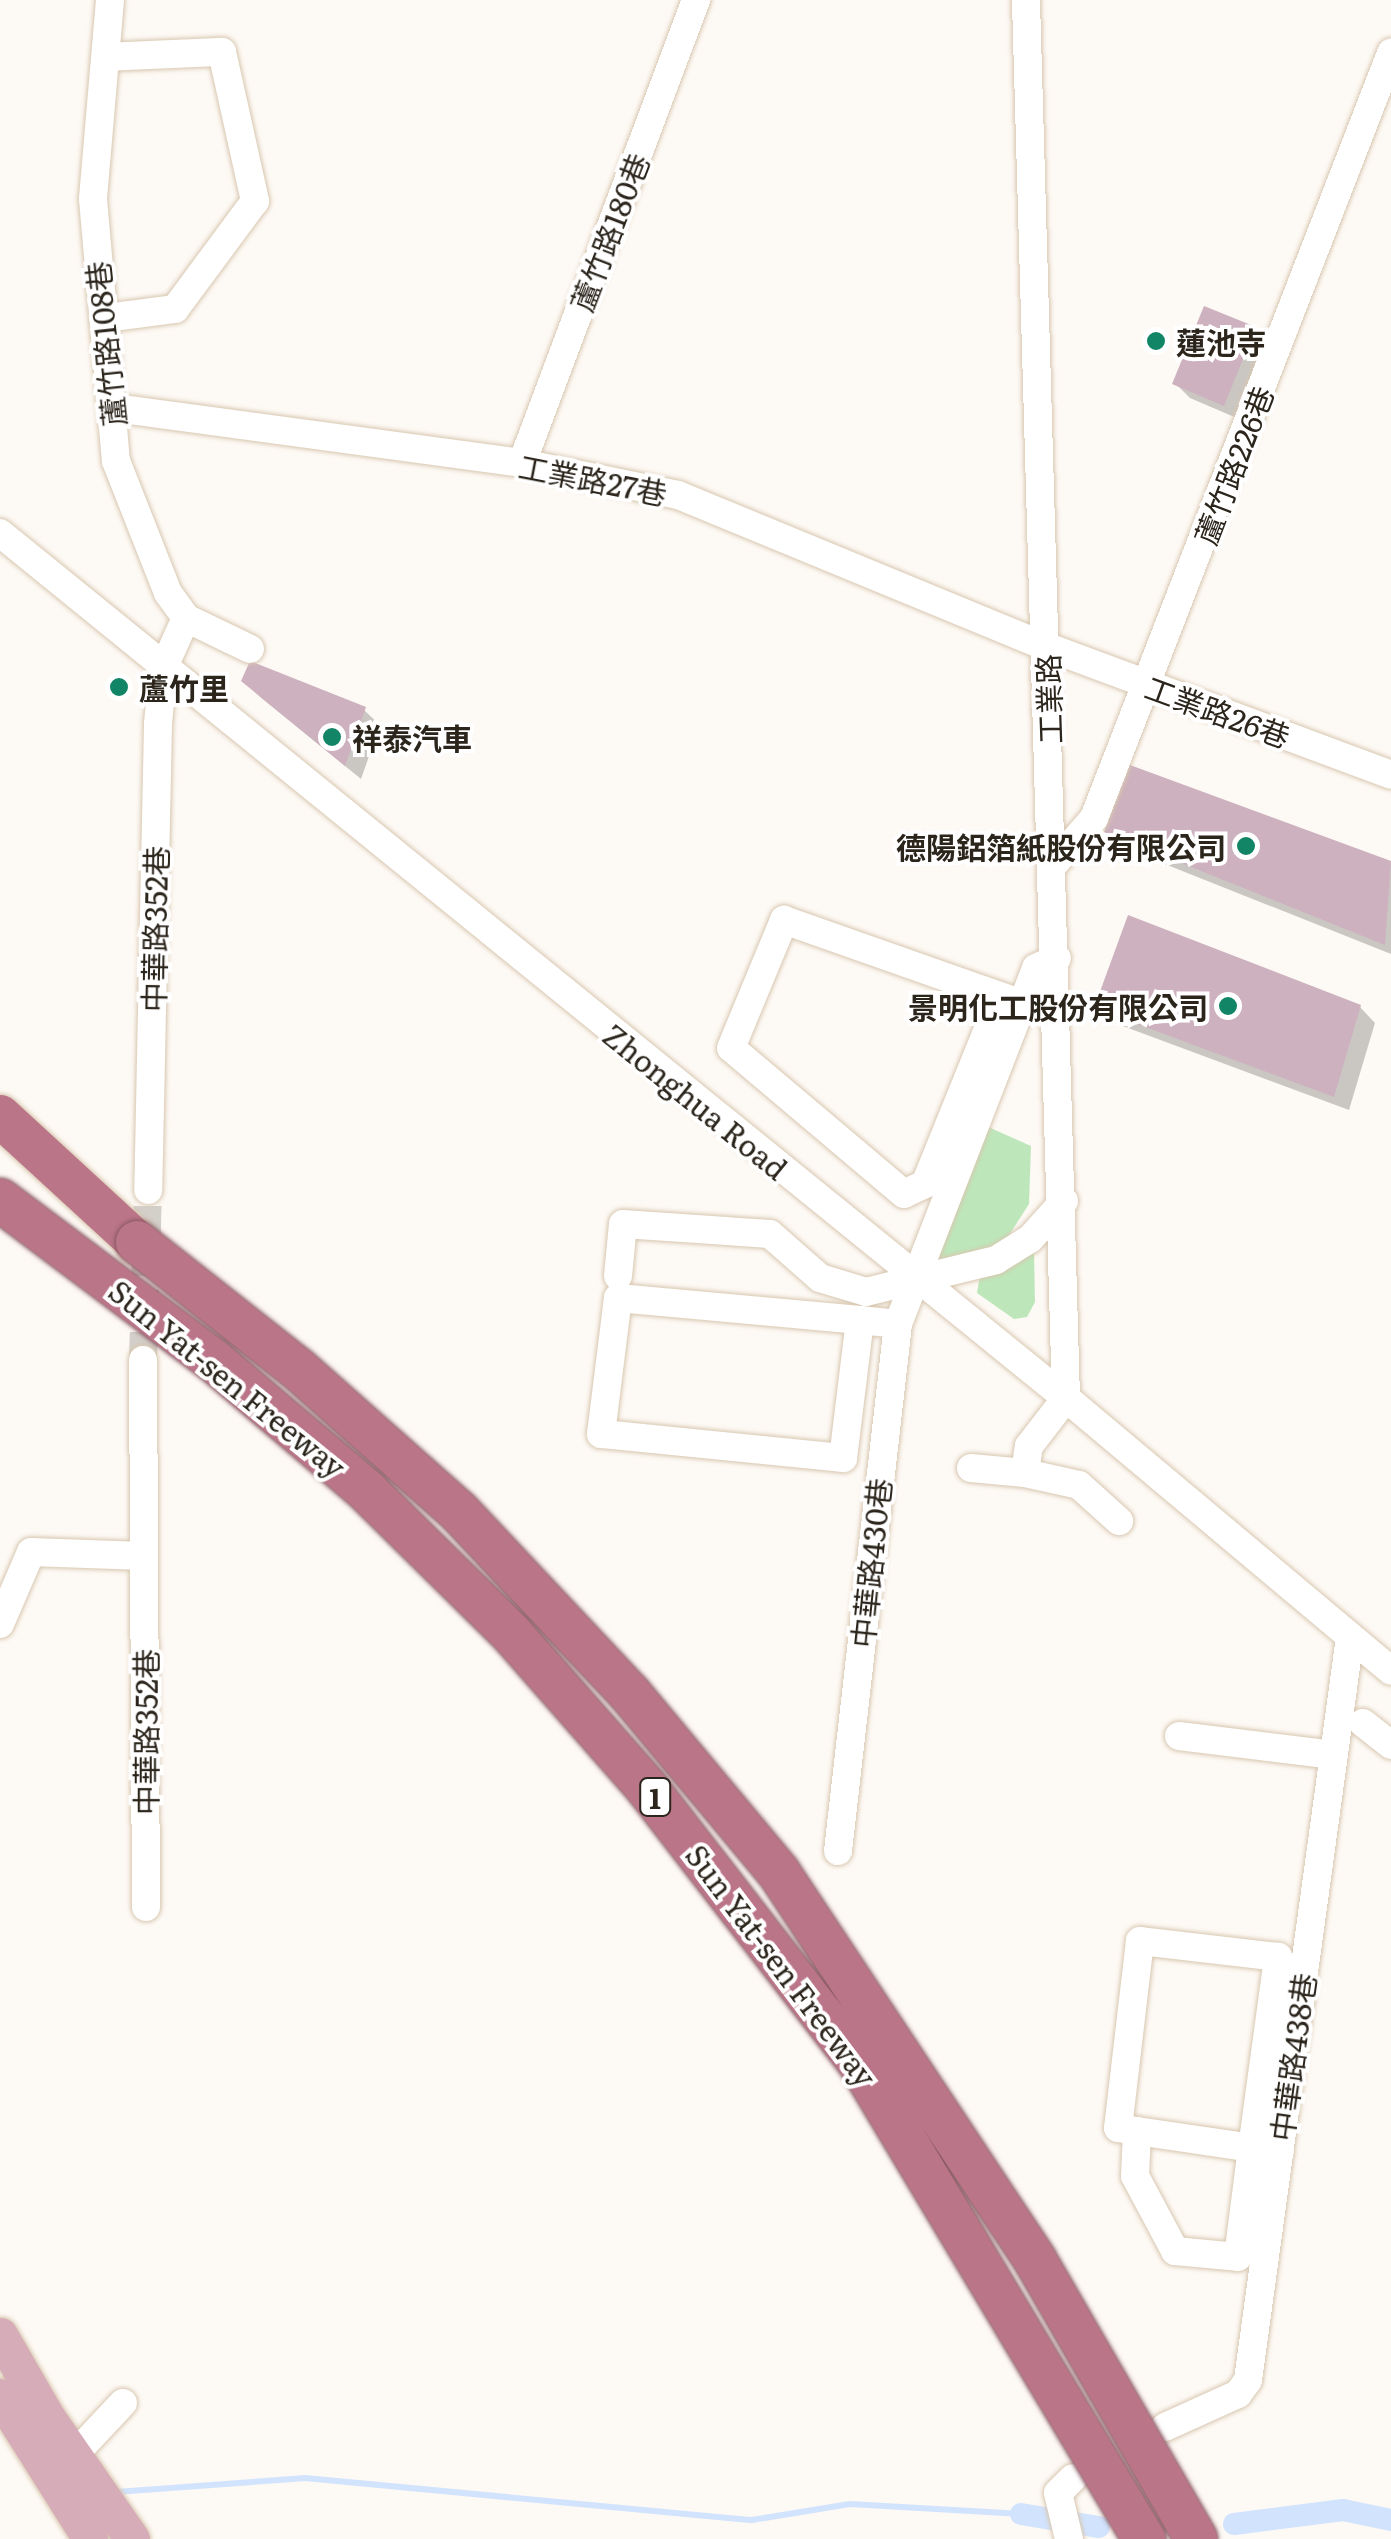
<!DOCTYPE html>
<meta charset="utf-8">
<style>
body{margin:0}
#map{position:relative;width:1391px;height:2539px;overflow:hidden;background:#fdf9f4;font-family:Literata,"Noto Sans TC",serif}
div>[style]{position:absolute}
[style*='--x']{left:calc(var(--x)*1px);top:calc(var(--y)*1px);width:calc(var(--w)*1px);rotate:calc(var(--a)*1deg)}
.green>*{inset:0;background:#bde7ba}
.shadow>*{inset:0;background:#0003}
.stream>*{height:6px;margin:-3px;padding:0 3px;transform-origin:3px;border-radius:3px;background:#d2e3fd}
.canal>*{height:22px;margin:-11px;padding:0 11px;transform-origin:11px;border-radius:11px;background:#d2e3fd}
.building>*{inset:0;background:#cdb1be}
.minor-tunnel>*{height:28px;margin-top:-14px;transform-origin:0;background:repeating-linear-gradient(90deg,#d3cfc9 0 28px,transparent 0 42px)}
.roads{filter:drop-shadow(0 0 2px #d8c7b0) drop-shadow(0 0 2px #d8c7b0)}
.minor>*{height:28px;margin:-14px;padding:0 14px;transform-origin:14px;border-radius:14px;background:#fff}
.major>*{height:35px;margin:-17.5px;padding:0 17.5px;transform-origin:17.5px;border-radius:17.5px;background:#d6acb8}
.highway>*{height:42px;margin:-21px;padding:0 21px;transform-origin:21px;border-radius:21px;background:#bb7589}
.bridges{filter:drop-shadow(0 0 2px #895963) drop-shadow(0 0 2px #895963)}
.highway-bridge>*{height:42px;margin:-21px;padding:0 21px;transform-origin:21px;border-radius:21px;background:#bb7589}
.dots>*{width:28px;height:28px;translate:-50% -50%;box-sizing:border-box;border:5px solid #fff;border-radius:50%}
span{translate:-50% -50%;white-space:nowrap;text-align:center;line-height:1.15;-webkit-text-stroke:8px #fff;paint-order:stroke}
.shield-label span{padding:2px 8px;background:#fff;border:2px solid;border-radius:8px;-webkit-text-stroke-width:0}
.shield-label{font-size:28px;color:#2b251c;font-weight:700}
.street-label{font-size:30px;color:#2b251c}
.poi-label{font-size:30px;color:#2b251c;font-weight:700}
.left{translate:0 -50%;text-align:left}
.right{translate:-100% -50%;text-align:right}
</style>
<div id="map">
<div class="green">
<i style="clip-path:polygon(986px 1126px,1031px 1146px,1029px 1204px,1004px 1243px,975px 1257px,934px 1260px)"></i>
<i style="clip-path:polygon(1034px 1252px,1035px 1302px,1027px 1317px,1014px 1319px,977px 1293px,980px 1275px)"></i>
</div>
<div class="shadow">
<i style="clip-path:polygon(1254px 330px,1269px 345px,1239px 419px,1190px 398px,1175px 383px)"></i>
<i style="clip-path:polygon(259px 696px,364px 710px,380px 725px,361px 779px)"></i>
<i style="clip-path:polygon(1131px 768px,1391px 863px,1391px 954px,1122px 847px,1107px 832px)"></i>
<i style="clip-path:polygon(1097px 1007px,1360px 1007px,1375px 1023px,1349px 1110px,1112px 1022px)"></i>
</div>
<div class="stream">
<i style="--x:116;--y:2492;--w:190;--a:-4.2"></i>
<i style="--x:305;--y:2478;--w:449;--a:5.4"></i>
<i style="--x:752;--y:2520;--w:99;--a:-9.3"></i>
<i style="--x:850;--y:2504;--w:171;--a:3.3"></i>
</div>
<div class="canal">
<i style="--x:1021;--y:2514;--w:79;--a:9.5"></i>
<i style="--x:1234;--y:2524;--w:110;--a:-7.3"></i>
<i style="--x:1343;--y:2510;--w:49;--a:11.8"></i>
</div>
<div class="building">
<i style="clip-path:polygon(1204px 306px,1256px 327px,1224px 406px,1172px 384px)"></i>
<i style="clip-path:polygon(250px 661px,366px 707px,345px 766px,241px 681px)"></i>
<i style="clip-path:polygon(1130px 765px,1391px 861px,1385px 945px,1104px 832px)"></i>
<i style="clip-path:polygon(1128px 915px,1361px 1005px,1334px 1097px,1094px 1008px)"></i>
</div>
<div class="minor-tunnel">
<i style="--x:143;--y:1360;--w:170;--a:-88.3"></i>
</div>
<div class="roads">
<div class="minor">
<i style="--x:110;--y:0;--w:200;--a:94.9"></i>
<i style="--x:93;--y:199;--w:263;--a:85"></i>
<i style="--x:116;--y:461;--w:142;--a:68.5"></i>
<i style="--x:168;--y:593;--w:31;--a:54"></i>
<i style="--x:186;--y:618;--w:56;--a:114.3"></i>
<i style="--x:163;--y:669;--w:55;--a:95.2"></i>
<i style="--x:158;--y:724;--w:466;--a:91.2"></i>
<i style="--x:106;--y:57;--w:116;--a:-2.5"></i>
<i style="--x:222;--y:52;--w:153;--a:77.5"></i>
<i style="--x:255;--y:201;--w:134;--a:126.5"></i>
<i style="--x:175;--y:309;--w:70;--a:172.6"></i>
<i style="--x:115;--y:408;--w:411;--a:7.7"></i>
<i style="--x:522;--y:463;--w:159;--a:11.6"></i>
<i style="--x:678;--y:495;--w:397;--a:22.4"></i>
<i style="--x:1045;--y:646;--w:369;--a:20.4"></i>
<i style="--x:522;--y:463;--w:495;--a:-69.4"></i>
<i style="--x:0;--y:533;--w:1373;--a:39.06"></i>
<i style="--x:1066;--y:1398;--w:424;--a:40"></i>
<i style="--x:186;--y:618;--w:71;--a:25.8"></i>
<i style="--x:1054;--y:864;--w:61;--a:-49"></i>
<i style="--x:1094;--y:818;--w:821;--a:-68.78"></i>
<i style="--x:1001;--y:997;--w:202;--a:112.1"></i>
<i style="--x:925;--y:1184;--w:23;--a:155"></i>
<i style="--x:904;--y:1194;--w:226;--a:-139.8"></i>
<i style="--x:731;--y:1048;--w:139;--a:-67.5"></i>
<i style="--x:784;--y:920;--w:241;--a:19.4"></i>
<i style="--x:1011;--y:1000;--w:12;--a:20"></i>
<i style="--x:618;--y:1276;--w:52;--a:-84.5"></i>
<i style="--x:623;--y:1224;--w:147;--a:3.9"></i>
<i style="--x:770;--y:1234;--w:67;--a:41.3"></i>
<i style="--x:820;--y:1278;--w:48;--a:16.9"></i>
<i style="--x:866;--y:1292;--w:134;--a:-13.8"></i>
<i style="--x:996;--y:1260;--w:40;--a:-32"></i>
<i style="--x:1030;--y:1239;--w:51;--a:-48.2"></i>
<i style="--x:860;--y:1320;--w:139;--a:97"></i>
<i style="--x:843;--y:1458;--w:243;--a:-174.3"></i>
<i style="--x:601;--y:1434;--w:137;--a:-82.9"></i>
<i style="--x:618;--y:1298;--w:243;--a:5.2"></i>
<i style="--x:860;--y:1320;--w:38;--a:6"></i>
<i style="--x:143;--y:1360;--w:547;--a:89.69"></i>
<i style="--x:971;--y:1468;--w:54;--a:5.3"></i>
<i style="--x:1025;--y:1473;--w:27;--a:-82"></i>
<i style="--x:1029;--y:1446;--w:61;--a:-52.4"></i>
<i style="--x:1066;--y:1398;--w:1399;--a:-91.64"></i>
<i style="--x:1025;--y:1473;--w:55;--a:12.5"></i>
<i style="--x:1079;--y:1485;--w:54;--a:42"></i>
<i style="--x:0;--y:1624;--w:78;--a:-66.7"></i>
<i style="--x:31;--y:1552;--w:113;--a:2"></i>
<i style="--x:1363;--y:1723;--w:36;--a:38"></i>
<i style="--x:1179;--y:1736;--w:156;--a:7"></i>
<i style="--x:838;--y:1851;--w:530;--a:-83.5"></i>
<i style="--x:898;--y:1324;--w:382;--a:-68.8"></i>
<i style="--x:1036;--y:968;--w:23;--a:-25"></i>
<i style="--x:1137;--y:2131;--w:45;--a:92.5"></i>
<i style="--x:1135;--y:2176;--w:85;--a:61.9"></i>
<i style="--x:1175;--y:2251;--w:63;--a:5.4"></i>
<i style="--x:1238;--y:2257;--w:110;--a:-82.7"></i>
<i style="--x:1252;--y:2148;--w:193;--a:-82.2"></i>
<i style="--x:1278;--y:1957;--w:139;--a:-173.4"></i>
<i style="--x:1140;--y:1941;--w:188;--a:96.7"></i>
<i style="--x:1118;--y:2128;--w:19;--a:9"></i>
<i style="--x:1137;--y:2131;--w:116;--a:8.4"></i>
<i style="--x:1252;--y:2148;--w:28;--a:6"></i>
<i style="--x:1165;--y:2427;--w:80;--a:-24.3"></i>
<i style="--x:1238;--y:2394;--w:17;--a:-54"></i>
<i style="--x:1248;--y:2380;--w:750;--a:-82.18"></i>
<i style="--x:60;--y:2470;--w:92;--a:-46.8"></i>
<i style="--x:1069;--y:2539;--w:47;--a:-103.4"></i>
<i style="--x:1058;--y:2493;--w:21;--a:-45"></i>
</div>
<div class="major">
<i style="--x:0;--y:2335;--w:96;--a:60"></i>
<i style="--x:48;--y:2418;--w:147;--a:55.2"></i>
<i style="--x:0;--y:2396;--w:169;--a:57.8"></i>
</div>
<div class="highway">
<i style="--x:0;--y:1116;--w:186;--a:42.6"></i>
</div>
</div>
<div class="bridges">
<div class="highway-bridge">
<i style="--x:0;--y:1200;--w:265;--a:36.9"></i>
<i style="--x:212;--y:1359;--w:205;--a:40.4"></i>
<i style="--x:368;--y:1492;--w:201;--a:44.6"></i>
<i style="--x:511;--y:1633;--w:206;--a:48.7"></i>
<i style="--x:647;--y:1788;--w:346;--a:52.3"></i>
<i style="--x:859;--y:2062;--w:556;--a:59.14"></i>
<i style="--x:137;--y:1242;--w:205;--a:38.3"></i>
<i style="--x:298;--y:1369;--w:215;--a:41.6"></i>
<i style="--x:459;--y:1512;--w:250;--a:46.8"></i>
<i style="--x:630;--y:1694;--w:233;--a:50.2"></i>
<i style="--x:779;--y:1873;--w:464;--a:56.5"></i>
<i style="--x:1035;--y:2260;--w:322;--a:60"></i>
</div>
</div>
<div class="dots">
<i style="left:1156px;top:341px;background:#118565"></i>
<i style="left:119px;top:687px;background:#118565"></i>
<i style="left:332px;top:737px;background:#118565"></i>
<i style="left:1246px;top:846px;background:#118565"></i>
<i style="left:1228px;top:1006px;background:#118565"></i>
</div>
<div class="shield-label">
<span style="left:655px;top:1797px">1</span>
</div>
<div class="street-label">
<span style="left:609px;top:232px;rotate:-69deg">蘆竹路180巷</span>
<span style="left:105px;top:344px;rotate:-96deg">蘆竹路108巷</span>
<span style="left:1233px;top:465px;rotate:-69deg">蘆竹路226巷</span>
<span style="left:593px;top:479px;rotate:11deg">工業路27巷</span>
<span style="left:1048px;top:699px;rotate:-92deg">工業路</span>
<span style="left:1218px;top:711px;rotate:20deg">工業路26巷</span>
<span style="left:154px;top:929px;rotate:-89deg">中華路352巷</span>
<span style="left:696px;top:1101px;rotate:39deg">Zhonghua Road</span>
<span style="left:228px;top:1378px;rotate:39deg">Sun Yat-sen Freeway</span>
<span style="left:870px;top:1563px;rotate:-84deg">中華路430巷</span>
<span style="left:145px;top:1732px;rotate:-90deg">中華路352巷</span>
<span style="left:782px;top:1965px;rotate:53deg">Sun Yat-sen Freeway</span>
<span style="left:1292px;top:2057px;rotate:-82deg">中華路438巷</span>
</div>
<div class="poi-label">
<span class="left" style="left:1176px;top:341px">蓮池寺</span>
<span class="left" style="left:139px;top:687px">蘆竹里</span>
<span class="left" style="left:352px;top:737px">祥泰汽車</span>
<span class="right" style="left:1226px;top:846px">德陽鋁箔紙股份有限公司</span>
<span class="right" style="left:1208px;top:1006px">景明化工股份有限公司</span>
</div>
</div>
